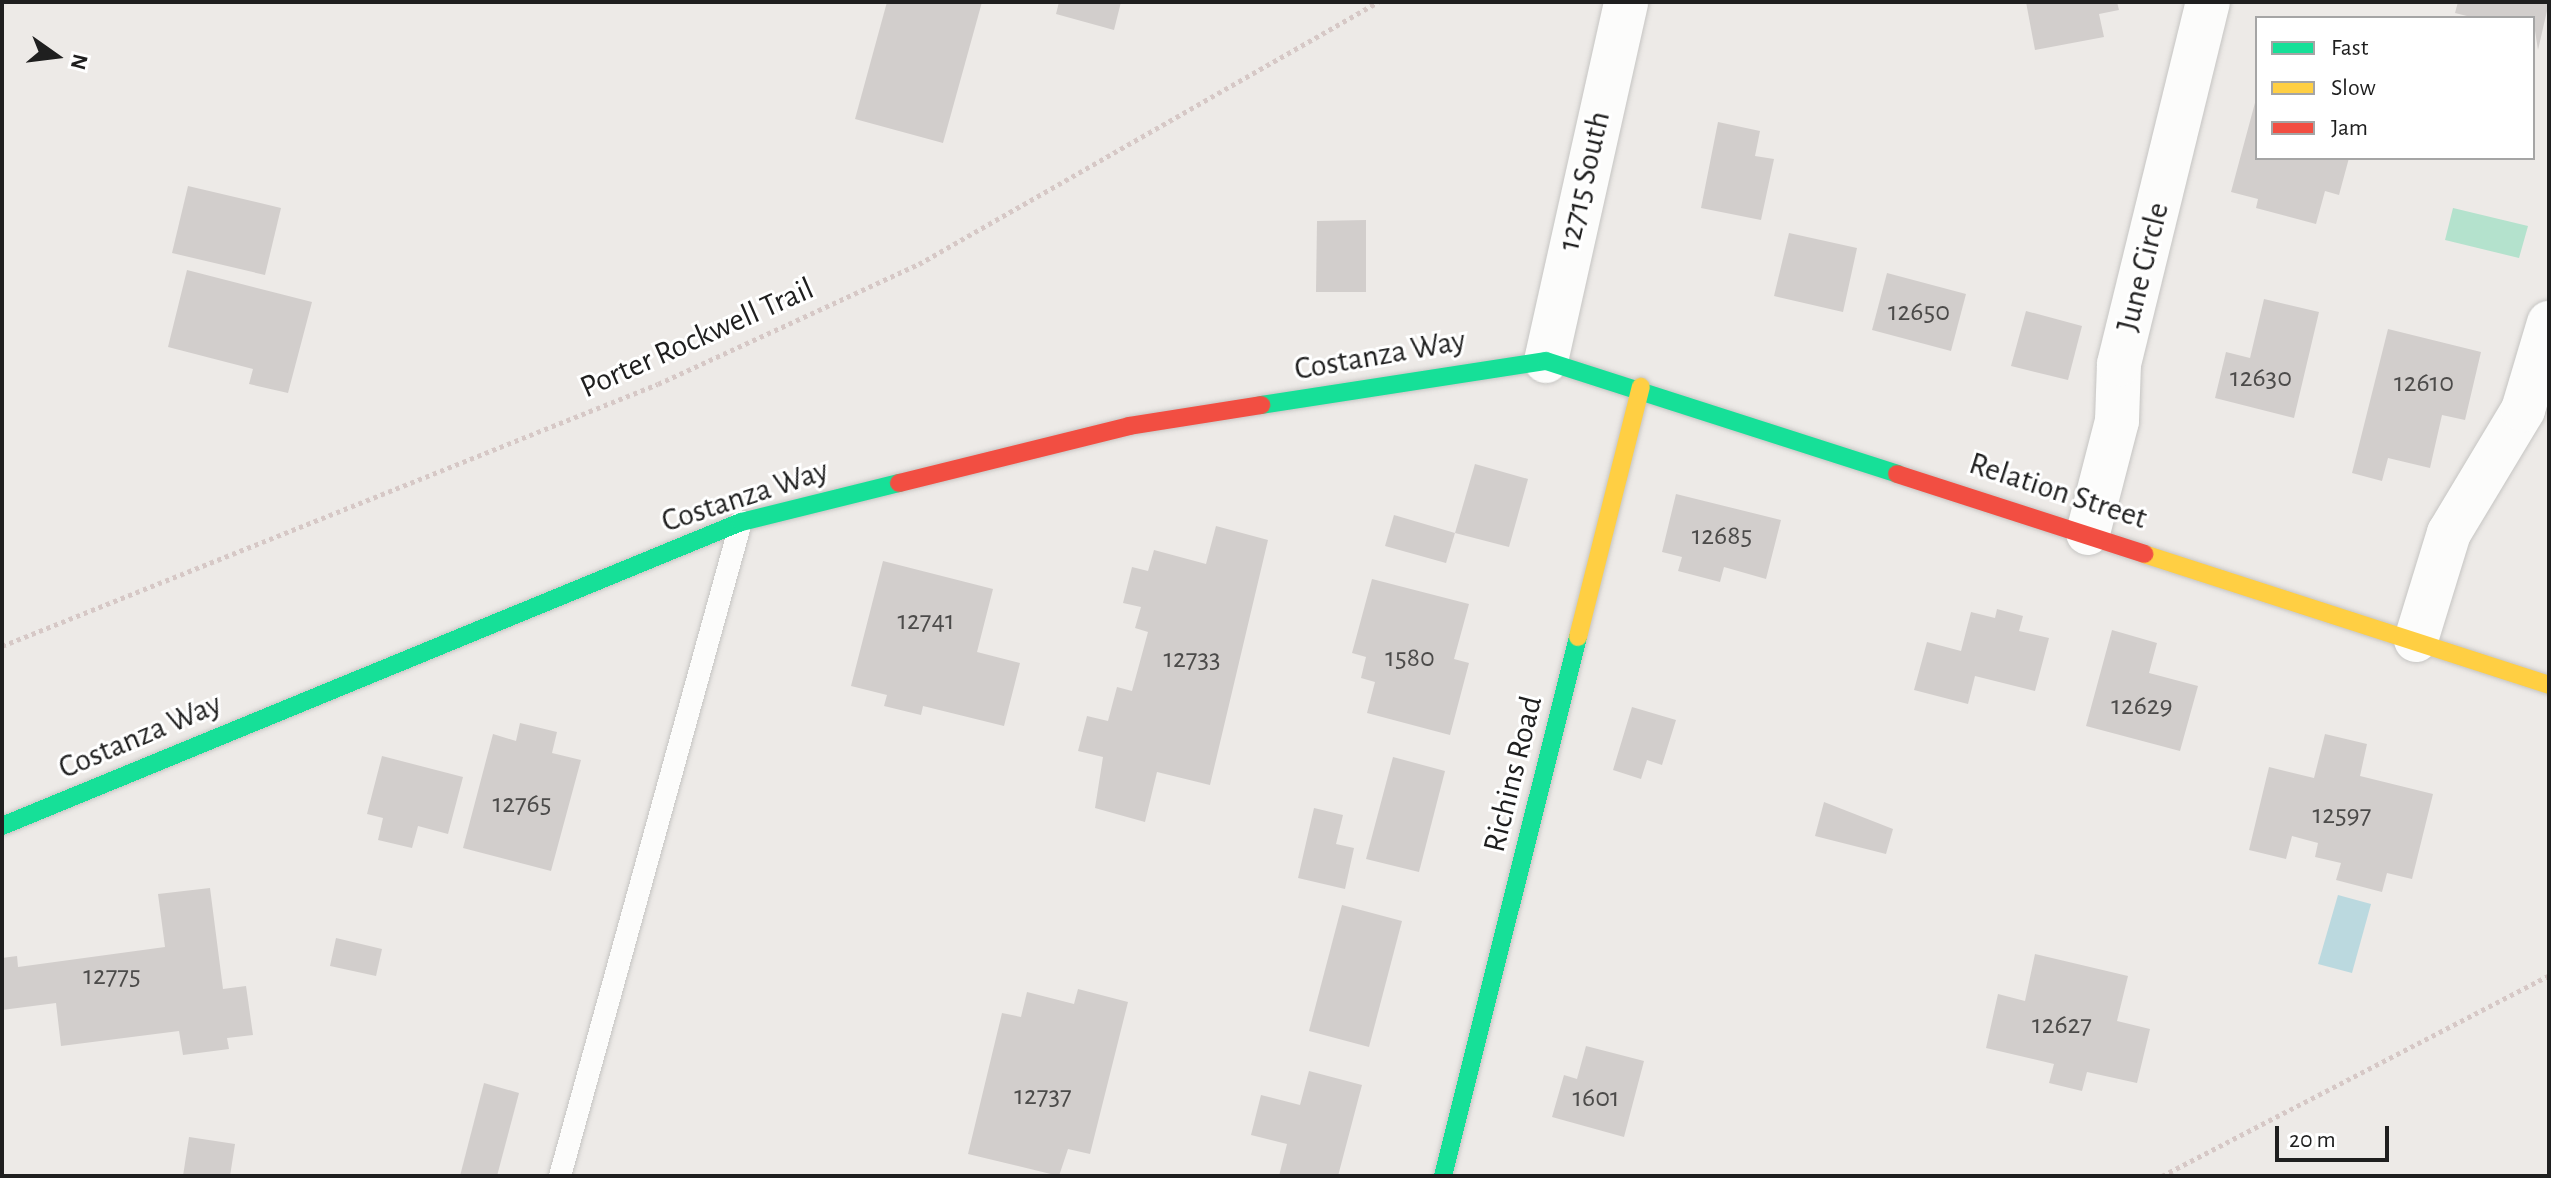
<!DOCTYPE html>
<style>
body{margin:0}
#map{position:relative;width:2551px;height:1178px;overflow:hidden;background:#edeae7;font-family:"Alegreya Sans",sans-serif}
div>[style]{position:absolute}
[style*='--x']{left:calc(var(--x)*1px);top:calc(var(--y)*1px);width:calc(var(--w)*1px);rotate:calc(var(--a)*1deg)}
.pitch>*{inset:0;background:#b4e2cd}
.water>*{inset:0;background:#bbd9df}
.building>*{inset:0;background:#d2cecc}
.path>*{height:5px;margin-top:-2.5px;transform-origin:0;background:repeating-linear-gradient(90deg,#d6c8c6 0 4px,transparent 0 8px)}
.roads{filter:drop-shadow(0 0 2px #c6c5c3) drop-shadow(0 0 2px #c6c5c3)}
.lane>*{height:22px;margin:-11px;padding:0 11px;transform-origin:11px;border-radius:11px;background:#fcfcfb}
.street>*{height:44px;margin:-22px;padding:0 22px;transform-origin:22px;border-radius:22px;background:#fcfcfb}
.fast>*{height:18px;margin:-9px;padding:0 9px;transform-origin:9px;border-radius:9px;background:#16e098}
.slow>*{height:18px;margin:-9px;padding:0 9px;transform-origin:9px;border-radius:9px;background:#ffcf43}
.jam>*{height:18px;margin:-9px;padding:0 9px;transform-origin:9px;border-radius:9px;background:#f24e42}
span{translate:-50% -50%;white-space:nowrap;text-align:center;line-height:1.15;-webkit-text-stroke:6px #fff;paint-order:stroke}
.number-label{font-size:28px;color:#4c4b4a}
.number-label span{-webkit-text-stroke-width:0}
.street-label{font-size:32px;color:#1f1f1f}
.frame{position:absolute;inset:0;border:4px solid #1f1f1f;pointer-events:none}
.legend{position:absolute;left:2255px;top:16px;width:280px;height:144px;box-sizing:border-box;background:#fff;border:2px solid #a5a5a5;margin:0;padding:10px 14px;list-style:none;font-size:24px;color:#1f1f1f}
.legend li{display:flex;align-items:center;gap:16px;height:40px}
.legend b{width:40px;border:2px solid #a5a5a5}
.north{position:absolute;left:16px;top:16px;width:80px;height:80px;-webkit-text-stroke:6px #fff;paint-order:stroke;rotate:104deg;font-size:22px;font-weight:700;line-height:32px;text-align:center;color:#1f1f1f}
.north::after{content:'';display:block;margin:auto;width:28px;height:36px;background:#1f1f1f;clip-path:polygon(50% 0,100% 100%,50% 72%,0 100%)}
.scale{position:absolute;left:2275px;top:1126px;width:114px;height:36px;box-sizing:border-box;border:4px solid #1f1f1f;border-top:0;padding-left:10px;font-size:24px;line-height:28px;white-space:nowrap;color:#1f1f1f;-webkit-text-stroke:6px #fff;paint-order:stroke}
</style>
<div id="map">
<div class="pitch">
<i style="clip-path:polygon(2453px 208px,2528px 226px,2519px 258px,2445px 240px)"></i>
</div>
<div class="water">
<i style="clip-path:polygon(2338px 895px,2371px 904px,2352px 973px,2318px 964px)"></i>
</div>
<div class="building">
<i style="clip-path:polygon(887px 2px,982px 2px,943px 143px,855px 119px)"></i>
<i style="clip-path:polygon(1059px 2px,1121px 2px,1114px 30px,1056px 14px)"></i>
<i style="clip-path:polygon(2026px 2px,2117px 2px,2119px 10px,2099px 14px,2104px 37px,2035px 50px)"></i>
<i style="clip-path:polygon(2458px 2px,2549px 2px,2538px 50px,2533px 18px,2475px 18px,2455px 13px)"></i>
<i style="clip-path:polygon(2256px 99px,2257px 158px,2349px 158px,2339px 195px,2325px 191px,2316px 224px,2256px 208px,2258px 199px,2231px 192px)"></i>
<i style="clip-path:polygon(1718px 122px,1760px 131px,1755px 156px,1774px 159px,1761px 220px,1701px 208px)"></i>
<i style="clip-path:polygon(188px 186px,281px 208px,265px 275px,172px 253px)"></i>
<i style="clip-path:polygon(1366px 220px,1366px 292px,1316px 292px,1317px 221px)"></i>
<i style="clip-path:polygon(1789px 233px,1857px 248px,1843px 312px,1774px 296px)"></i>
<i style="clip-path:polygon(187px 270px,312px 302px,288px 393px,249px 384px,253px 369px,168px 347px)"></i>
<i style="clip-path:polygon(1887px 273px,1966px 294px,1951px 351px,1872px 330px)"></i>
<i style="clip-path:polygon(2264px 299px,2319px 312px,2294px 418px,2215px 398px,2226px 352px,2250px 358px)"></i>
<i style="clip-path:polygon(2026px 311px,2082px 326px,2068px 380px,2011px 366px)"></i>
<i style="clip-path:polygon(2388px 329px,2481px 352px,2465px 420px,2442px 415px,2430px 468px,2388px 458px,2382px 481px,2352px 473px)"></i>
<i style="clip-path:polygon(1475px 464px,1528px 479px,1509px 547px,1455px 533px)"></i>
<i style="clip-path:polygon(1676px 494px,1781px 520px,1766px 579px,1724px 567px,1720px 582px,1678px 571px,1682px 557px,1662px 552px)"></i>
<i style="clip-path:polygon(1394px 515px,1455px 533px,1446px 563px,1385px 546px)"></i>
<i style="clip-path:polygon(1216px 526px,1268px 540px,1210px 785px,1157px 772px,1145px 822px,1095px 808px,1103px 757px,1078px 751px,1087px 716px,1108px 721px,1117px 687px,1132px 691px,1148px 632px,1135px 628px,1141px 607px,1123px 603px,1132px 567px,1148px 571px,1154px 550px,1206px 564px)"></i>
<i style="clip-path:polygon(883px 561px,993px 589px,977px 652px,1020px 663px,1004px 726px,923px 706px,921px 715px,884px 706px,887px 695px,851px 686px)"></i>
<i style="clip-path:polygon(1372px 579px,1469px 604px,1454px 659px,1469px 663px,1450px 735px,1367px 713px,1375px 682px,1361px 678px,1366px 657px,1352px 653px)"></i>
<i style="clip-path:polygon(1997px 609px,2023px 616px,2019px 631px,2049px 638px,2035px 691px,1975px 676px,1968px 704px,1914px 690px,1927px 642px,1961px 651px,1971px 612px,1995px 618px)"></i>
<i style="clip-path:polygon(2112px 630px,2157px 643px,2149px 673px,2198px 686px,2180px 751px,2086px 726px)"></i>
<i style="clip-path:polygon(1632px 707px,1676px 720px,1662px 765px,1647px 760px,1641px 779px,1613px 770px)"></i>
<i style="clip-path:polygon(520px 723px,557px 732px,552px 753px,581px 760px,551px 871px,463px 848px,493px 734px,516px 741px)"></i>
<i style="clip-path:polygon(2325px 734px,2367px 744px,2360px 776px,2433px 794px,2412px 879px,2387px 873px,2382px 892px,2336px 880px,2341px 863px,2315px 857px,2318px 843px,2292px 836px,2286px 859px,2249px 850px,2269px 767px,2314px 778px)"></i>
<i style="clip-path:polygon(382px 756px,463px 777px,448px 834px,418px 826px,412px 848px,378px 840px,383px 818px,367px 814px)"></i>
<i style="clip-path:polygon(1393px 757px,1445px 771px,1419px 872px,1366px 859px)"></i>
<i style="clip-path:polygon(1824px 802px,1893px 829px,1886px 854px,1815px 836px)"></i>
<i style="clip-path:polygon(1314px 808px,1343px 815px,1336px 844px,1354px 848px,1345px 889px,1298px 878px)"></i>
<i style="clip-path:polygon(210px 888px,223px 989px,246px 986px,253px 1035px,227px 1038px,229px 1049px,183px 1055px,179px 1031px,61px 1046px,56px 1003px,2px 1010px,2px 958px,17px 956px,18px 967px,165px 947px,158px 894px)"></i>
<i style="clip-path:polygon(1342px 905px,1402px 921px,1369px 1047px,1309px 1031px)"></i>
<i style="clip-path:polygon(336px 938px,382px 949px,376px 976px,330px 966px)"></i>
<i style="clip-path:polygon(2035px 954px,2128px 976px,2117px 1021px,2150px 1029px,2137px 1083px,2087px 1072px,2082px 1091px,2049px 1083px,2054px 1064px,1986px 1048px,1998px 994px,2025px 1001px)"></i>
<i style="clip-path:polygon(1078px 989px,1128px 1002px,1090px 1154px,1068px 1149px,1059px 1176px,968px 1154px,1002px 1013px,1021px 1017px,1027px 992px,1074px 1004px)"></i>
<i style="clip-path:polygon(1586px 1046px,1644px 1061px,1624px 1137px,1552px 1117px,1564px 1075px,1577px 1079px)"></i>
<i style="clip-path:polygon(1309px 1071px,1362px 1085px,1338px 1176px,1279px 1176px,1287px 1144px,1251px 1135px,1261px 1095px,1300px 1105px)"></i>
<i style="clip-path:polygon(484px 1083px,519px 1093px,497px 1176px,460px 1176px)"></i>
<i style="clip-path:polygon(189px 1137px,235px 1144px,230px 1176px,183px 1176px)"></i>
</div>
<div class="path">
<i style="--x:2;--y:646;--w:706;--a:-21.77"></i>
<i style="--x:658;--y:384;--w:287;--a:-24.7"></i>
<i style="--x:919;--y:264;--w:529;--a:-29.72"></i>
<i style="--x:2162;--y:1176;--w:436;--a:-27.4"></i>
</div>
<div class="roads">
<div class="lane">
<i style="--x:560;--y:1176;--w:679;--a:-74.53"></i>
</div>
<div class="street">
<i style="--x:1546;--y:361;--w:368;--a:-77.4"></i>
<i style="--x:2088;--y:533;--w:116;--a:-75.5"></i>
<i style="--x:2117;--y:421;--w:57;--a:-88"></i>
<i style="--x:2119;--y:364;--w:373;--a:-76.2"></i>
<i style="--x:2416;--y:640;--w:112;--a:-72.9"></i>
<i style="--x:2449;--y:533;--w:144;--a:-59"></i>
<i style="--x:2523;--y:410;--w:91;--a:-73.4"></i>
</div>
<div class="fast">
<i style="--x:1261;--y:405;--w:288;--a:-8.8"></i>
<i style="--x:1546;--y:361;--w:369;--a:17.8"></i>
<i style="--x:2;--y:826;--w:799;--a:-22.36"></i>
<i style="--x:741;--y:522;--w:163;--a:-13.9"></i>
<i style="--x:1443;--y:1176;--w:556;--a:-75.94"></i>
</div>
<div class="slow">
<i style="--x:2144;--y:554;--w:426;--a:17.9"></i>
<i style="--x:1578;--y:637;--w:258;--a:-75.9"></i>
</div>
<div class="jam">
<i style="--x:1897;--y:474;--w:260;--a:17.9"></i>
<i style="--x:899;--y:483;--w:237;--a:-13.9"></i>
<i style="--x:1129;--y:426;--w:134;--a:-9"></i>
</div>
</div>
<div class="number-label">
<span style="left:1919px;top:312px">12650</span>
<span style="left:2261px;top:378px">12630</span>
<span style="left:2424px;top:383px">12610</span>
<span style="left:1722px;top:536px">12685</span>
<span style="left:926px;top:621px">12741</span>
<span style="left:1410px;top:658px">1580</span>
<span style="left:1192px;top:659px">12733</span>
<span style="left:2142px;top:706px">12629</span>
<span style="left:522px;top:804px">12765</span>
<span style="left:2342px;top:815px">12597</span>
<span style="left:112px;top:976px">12775</span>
<span style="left:2062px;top:1025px">12627</span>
<span style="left:1043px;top:1096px">12737</span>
<span style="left:1596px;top:1098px">1601</span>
</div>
<div class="street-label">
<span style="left:1584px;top:181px;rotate:-77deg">12715 South</span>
<span style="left:2143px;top:267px;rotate:-76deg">June Circle</span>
<span style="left:697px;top:338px;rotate:-24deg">Porter Rockwell Trail</span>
<span style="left:1380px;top:355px;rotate:-10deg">Costanza Way</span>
<span style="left:2058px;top:491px;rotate:18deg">Relation Street</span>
<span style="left:745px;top:496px;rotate:-18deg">Costanza Way</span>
<span style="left:140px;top:736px;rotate:-23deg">Costanza Way</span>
<span style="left:1513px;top:774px;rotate:-76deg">Richins Road</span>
</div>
<div class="frame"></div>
<ul class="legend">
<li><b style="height:10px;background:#16e098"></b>Fast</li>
<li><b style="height:10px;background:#ffcf43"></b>Slow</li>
<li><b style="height:10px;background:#f24e42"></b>Jam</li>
</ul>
<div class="north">N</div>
<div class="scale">20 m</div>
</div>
